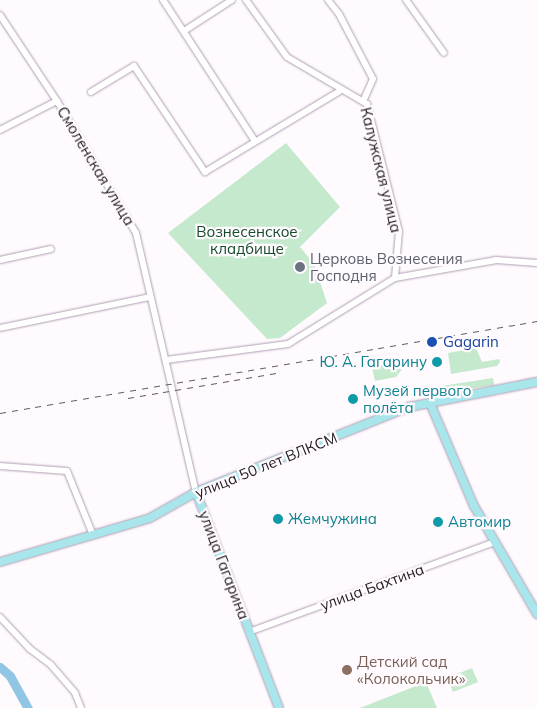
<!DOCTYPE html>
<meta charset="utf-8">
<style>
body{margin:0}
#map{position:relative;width:537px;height:708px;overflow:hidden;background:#fefafe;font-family:Mulish,sans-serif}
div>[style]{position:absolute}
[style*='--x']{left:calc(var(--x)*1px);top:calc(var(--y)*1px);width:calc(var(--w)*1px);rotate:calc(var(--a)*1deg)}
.green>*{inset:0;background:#c5e9cd}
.river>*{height:9px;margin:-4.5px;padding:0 4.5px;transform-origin:4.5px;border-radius:4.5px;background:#90c5e4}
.roads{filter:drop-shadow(0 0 1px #b09eb2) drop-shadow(0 0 1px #b09eb2)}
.minor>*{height:6px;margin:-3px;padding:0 3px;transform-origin:3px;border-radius:3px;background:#fff}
.major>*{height:8px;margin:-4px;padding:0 4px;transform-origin:4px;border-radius:4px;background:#a8e6ec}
.rail>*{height:1px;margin-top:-0.5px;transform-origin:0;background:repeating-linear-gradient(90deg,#625c62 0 6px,transparent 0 12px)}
.dots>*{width:14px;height:14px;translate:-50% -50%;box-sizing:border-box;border:2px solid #fefafe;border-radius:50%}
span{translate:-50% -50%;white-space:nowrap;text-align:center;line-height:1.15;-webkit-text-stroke:4.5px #fefafe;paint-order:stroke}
.street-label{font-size:15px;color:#221b22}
.park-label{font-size:15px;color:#144a28}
.worship-label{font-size:15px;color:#5b616d}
.left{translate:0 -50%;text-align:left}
.transit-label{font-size:15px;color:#164399}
.culture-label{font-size:15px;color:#0d838f}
.right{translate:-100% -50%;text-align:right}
.education-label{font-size:15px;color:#785e54}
</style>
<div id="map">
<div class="green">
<i style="clip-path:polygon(286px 143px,340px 207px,300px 247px,314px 264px,327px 303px,280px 338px,267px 339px,168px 233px)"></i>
<i style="clip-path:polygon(476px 348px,482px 362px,499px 359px,500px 362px,497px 366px,451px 374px,448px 353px)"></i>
<i style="clip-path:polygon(410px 359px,396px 377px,375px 381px,372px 367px)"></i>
<i style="clip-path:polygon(493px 378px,494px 385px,436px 394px,435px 387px)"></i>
<i style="clip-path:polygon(472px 668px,478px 682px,453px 692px,447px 678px)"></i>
<i style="clip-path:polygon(426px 682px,437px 708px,360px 708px)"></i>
</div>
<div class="river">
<i style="--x:0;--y:667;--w:13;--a:42"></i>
<i style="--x:10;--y:676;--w:37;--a:61"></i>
</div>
<div class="roads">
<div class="minor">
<i style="--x:163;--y:0;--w:168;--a:56.9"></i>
<i style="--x:246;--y:0;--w:70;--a:54.3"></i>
<i style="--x:287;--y:57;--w:93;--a:30.4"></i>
<i style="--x:367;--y:104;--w:131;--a:75.9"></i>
<i style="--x:399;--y:231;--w:47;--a:94.9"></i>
<i style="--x:328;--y:0;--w:18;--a:52"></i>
<i style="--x:339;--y:14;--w:73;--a:62.4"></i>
<i style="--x:373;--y:79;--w:24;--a:114"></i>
<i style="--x:406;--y:0;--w:65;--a:54.4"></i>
<i style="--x:0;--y:15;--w:103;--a:56.5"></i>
<i style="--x:57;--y:101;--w:154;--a:59.1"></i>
<i style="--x:136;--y:233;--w:266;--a:77"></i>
<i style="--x:184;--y:31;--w:57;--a:-32.9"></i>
<i style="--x:91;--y:92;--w:50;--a:-31.2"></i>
<i style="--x:134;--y:66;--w:128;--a:56.2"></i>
<i style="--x:205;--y:172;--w:157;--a:-31"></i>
<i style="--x:0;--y:130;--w:64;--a:-27"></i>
<i style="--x:0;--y:260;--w:52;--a:-12.2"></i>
<i style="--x:0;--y:328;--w:153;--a:-11.7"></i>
<i style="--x:166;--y:360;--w:123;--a:-7.5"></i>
<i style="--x:288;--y:344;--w:126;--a:-31.7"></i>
<i style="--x:395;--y:278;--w:103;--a:-10.1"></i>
<i style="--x:496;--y:260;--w:41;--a:4.2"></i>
<i style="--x:0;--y:466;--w:67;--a:4.3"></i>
<i style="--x:67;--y:471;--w:69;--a:67.9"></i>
<i style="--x:0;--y:617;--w:44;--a:46.8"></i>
<i style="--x:30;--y:649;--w:26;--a:37"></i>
<i style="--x:51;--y:665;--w:37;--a:49"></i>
<i style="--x:75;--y:693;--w:16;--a:68"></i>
<i style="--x:249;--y:632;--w:262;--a:-20.1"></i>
</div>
<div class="major">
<i style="--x:430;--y:403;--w:112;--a:66.9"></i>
<i style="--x:474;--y:506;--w:125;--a:59.7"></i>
<i style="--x:196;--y:492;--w:231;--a:69"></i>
<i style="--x:0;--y:562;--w:156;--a:-16.3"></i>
<i style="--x:150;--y:518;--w:53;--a:-29.5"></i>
<i style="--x:196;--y:492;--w:229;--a:-21.8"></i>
<i style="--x:409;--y:407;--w:130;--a:-11.1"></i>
</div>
</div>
<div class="rail">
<i style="--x:128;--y:398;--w:155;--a:-9.6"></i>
<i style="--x:0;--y:413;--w:545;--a:-9.72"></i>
</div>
<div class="dots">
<i style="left:300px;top:267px;background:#6b7280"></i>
<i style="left:432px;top:342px;background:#1a4fb4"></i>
<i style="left:437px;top:362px;background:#0f9aa8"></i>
<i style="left:353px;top:399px;background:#0f9aa8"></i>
<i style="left:278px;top:519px;background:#0f9aa8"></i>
<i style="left:438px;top:522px;background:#0f9aa8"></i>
<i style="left:347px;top:670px;background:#8d6e63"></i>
</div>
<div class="street-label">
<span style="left:96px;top:166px;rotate:59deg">Смоленская улица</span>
<span style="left:381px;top:170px;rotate:76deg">Калужская улица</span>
<span style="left:266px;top:465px;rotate:-22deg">улица 50 лет ВЛКСМ</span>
<span style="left:224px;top:565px;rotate:69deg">улица Гагарина</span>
<span style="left:372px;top:587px;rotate:-20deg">улица Бахтина</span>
</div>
<div class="park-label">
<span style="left:247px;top:240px">Вознесенское<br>кладбище</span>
</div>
<div class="worship-label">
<span class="left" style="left:310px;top:267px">Церковь Вознесения<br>Господня</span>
</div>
<div class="transit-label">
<span class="left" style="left:443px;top:342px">Gagarin</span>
</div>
<div class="culture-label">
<span class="right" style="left:427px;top:362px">Ю. А. Гагарину</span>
<span class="left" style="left:363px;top:399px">Музей первого<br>полёта</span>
<span class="left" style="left:288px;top:519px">Жемчужина</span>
<span class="left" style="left:448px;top:522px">Автомир</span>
</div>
<div class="education-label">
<span class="left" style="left:357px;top:670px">Детский сад<br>«Колокольчик»</span>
</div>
</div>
